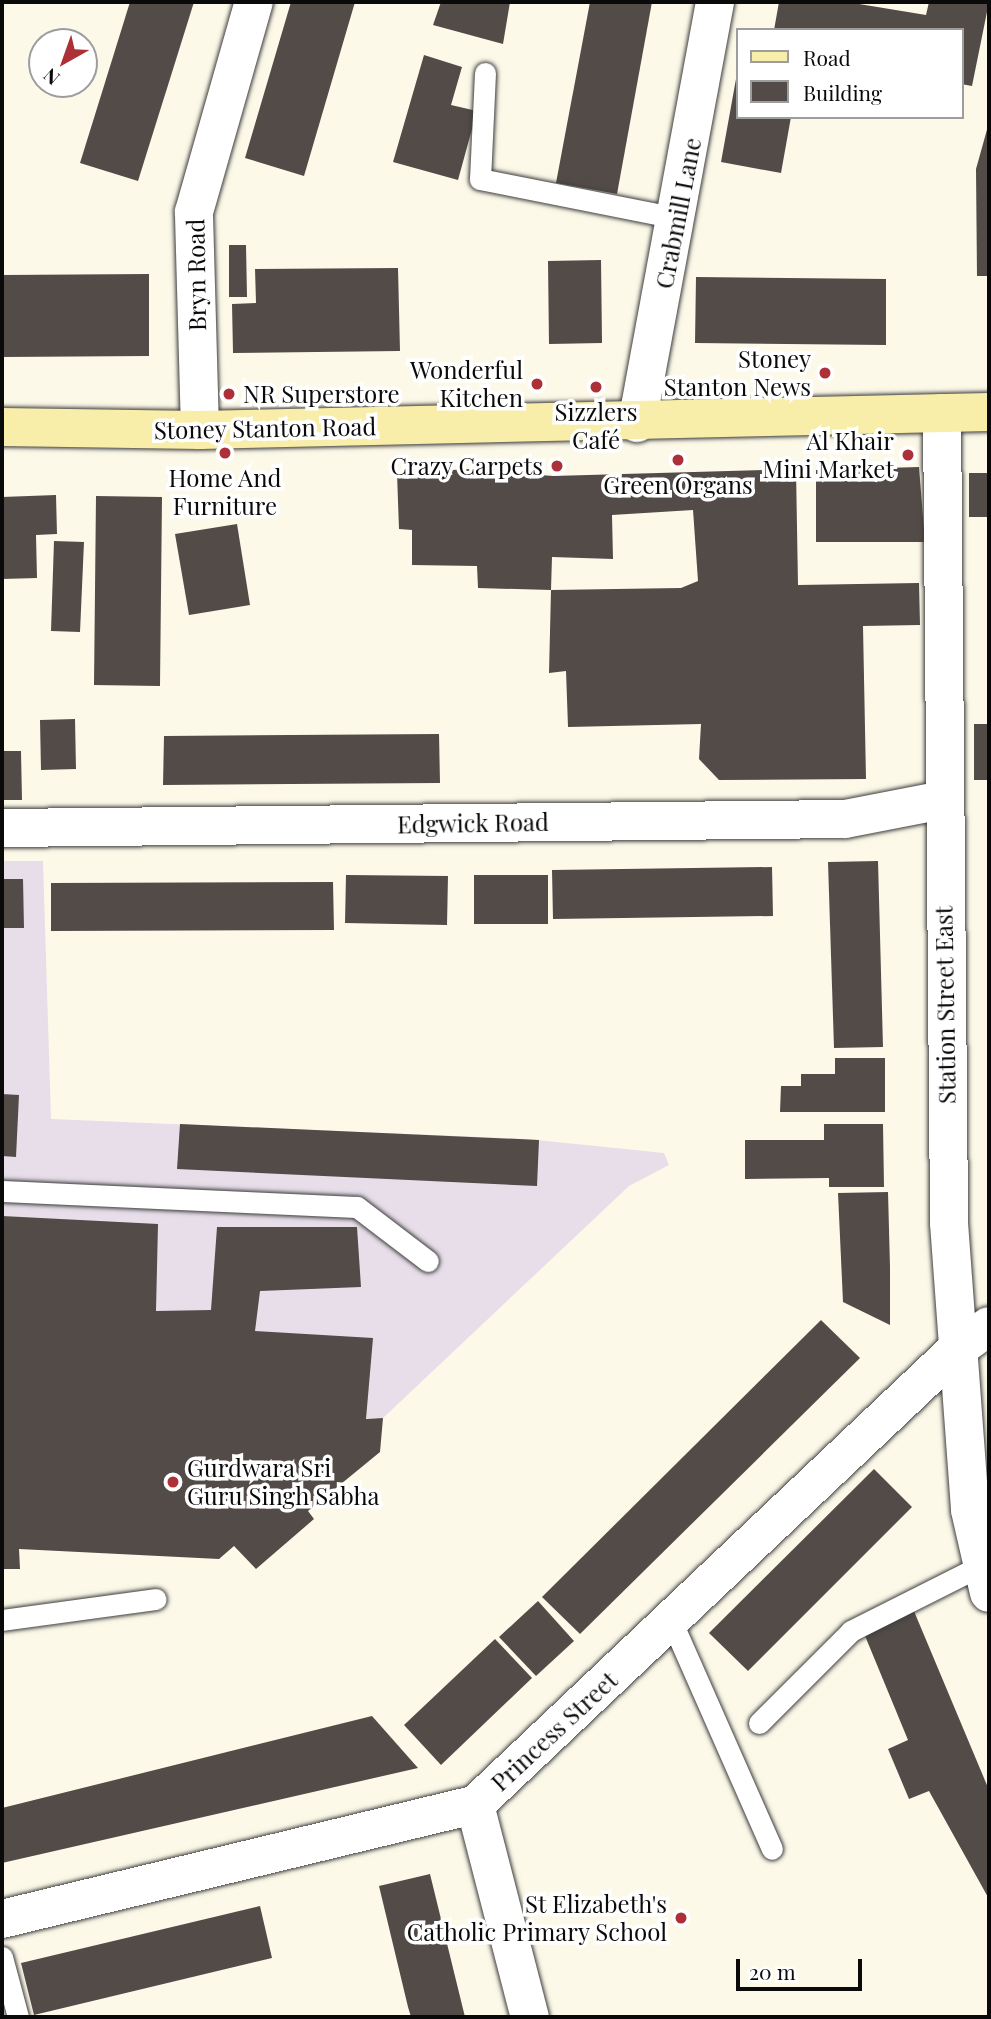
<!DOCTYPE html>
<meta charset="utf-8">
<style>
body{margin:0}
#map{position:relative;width:991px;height:2019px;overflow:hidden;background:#fdf9e9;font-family:"Playfair Display",serif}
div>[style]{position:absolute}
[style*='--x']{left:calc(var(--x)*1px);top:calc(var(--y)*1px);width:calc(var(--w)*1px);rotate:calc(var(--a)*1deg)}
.industrial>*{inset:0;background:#e7dee9}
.building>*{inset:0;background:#524b47}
.roads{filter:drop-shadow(0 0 2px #3d3d3d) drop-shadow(0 0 2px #3d3d3d)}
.service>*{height:21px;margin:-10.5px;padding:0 10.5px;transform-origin:10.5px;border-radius:10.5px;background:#fff}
.minor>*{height:38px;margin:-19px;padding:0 19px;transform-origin:19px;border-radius:19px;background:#fff}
.secondary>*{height:38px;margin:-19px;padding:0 19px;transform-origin:19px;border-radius:19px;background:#f8eda9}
.dots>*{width:19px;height:19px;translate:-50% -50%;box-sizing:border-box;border:4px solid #fff;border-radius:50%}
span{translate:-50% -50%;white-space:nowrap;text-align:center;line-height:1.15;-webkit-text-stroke:7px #fff;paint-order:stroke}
.street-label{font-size:24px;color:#0a0a0a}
.poi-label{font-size:24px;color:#0a0a0a}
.right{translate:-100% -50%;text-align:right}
.left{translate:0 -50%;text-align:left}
.frame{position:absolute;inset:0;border:4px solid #0a0a0a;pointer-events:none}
.legend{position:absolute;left:736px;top:28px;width:228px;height:91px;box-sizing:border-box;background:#fff;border:2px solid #9d9d9d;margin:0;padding:9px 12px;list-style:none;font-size:21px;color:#0a0a0a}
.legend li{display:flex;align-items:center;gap:14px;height:35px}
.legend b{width:35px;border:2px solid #9d9d9d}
.north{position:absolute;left:28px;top:28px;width:70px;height:70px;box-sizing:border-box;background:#fff;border:2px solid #9d9d9d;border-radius:50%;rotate:220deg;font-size:19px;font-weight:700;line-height:28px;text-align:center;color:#0a0a0a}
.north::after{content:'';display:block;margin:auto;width:24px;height:32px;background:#ad2f38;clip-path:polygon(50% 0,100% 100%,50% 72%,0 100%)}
.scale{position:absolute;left:736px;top:1959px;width:126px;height:32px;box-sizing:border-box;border:4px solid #0a0a0a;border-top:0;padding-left:9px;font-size:21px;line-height:24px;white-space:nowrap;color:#0a0a0a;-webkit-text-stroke:5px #fff;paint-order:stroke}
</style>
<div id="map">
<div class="industrial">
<i style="clip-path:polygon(2px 861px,43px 861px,51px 1119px,527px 1139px,664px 1153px,669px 1165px,629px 1186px,383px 1418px,2px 1426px)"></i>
</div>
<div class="building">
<i style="clip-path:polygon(130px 2px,194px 2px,138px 181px,80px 163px)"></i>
<i style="clip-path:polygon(291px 2px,355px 2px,304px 176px,245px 158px)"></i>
<i style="clip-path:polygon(441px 2px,510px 2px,503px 44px,433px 25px)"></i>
<i style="clip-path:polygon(590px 2px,652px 2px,617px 194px,556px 183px)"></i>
<i style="clip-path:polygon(779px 2px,847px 2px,926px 15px,929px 2px,989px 2px,972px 86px,961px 84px,961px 30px,774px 30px)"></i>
<i style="clip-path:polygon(424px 55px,462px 67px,451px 105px,477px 111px,458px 180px,393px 162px)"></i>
<i style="clip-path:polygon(736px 79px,737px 117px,791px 117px,781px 173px,721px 162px)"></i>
<i style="clip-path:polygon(988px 126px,989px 276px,977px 276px,976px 169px)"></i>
<i style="clip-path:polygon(229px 245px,246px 245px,247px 297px,229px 297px)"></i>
<i style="clip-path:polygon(601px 260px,602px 343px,549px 344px,548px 261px)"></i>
<i style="clip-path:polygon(398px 268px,400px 351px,233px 353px,232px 304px,256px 303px,255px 269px)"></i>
<i style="clip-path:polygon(149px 274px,149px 356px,2px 357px,2px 275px)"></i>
<i style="clip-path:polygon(696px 277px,886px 279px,886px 345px,695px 343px)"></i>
<i style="clip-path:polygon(919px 467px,925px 542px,816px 542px,816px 470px)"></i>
<i style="clip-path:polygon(471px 469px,553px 476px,796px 469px,798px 585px,919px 583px,920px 625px,863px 626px,866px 779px,719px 780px,699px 759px,701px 724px,568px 727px,566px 671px,549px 673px,551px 590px,681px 588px,698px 581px,693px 510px,612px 515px,613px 559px,552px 557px,551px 590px,478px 588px,477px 566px,412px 565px,412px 530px,399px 529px,397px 473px)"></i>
<i style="clip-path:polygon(969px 473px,989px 473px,989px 517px,969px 517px)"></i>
<i style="clip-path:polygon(56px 495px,57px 534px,36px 535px,37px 578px,2px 579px,2px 497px)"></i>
<i style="clip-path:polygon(96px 496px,162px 497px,160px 686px,94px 685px)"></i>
<i style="clip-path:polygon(237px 524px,250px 605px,189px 615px,175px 534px)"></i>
<i style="clip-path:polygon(54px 541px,84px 542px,80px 632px,51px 631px)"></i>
<i style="clip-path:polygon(75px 719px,76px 769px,41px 770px,40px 720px)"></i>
<i style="clip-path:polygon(974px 724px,989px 724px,989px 780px,974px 780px)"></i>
<i style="clip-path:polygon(439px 734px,440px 783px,163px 785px,164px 736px)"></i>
<i style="clip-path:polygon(2px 751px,21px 751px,22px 800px,2px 800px)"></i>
<i style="clip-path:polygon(878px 861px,883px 1047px,834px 1048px,828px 862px)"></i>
<i style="clip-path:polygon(772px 867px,773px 916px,553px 919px,552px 870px)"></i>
<i style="clip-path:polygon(346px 875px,448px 876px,447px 925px,345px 923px)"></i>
<i style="clip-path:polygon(474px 875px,548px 875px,548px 924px,474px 924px)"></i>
<i style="clip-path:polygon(2px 879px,23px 879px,24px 928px,2px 928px)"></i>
<i style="clip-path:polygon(333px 882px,334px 930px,51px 931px,51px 883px)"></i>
<i style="clip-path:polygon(835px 1058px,885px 1058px,885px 1112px,780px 1112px,781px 1086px,801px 1086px,801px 1074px,835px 1074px)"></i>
<i style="clip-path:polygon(2px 1094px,19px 1095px,16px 1157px,2px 1156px)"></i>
<i style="clip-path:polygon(180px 1124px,539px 1140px,537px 1186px,177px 1169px)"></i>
<i style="clip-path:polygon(824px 1124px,883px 1124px,884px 1187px,829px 1187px,829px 1178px,745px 1179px,745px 1140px,824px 1140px)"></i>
<i style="clip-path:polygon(888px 1192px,890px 1267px,890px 1325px,843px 1302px,838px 1193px)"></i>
<i style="clip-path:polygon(2px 1216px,158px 1224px,156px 1311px,211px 1310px,217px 1227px,357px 1227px,361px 1287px,260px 1291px,255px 1331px,373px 1338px,366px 1419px,383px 1418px,380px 1452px,308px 1511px,314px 1519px,256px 1569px,234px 1546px,219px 1559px,19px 1549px,20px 1569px,2px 1569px)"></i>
<i style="clip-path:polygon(821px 1320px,860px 1358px,580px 1634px,542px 1597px)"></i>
<i style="clip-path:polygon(874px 1469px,912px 1507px,748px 1671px,709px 1633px)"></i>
<i style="clip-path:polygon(538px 1601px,574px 1641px,536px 1676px,499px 1637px)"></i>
<i style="clip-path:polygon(911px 1604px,989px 1790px,989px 1899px,929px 1791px,909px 1799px,888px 1749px,908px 1740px,863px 1631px)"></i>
<i style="clip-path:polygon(495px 1639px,532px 1678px,441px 1765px,404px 1725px)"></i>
<i style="clip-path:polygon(372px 1716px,418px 1768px,2px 1863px,2px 1808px)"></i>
<i style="clip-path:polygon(430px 1874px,452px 1964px,465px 2017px,411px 2017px,408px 2007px,379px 1886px)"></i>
<i style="clip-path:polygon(260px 1906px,272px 1958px,34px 2015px,21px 1963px)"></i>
</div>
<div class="roads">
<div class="service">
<i style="--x:485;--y:73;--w:106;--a:92.7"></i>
<i style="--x:480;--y:179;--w:201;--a:11.2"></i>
<i style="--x:2;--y:1191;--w:355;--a:2.6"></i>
<i style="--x:357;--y:1207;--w:89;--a:37.3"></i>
<i style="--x:2;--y:1620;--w:155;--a:-7.8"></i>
<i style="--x:671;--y:1620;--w:250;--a:66.2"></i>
<i style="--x:759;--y:1723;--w:130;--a:-45"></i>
<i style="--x:851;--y:1631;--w:147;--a:-26.7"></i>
<i style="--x:2;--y:1957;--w:62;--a:75.1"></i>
</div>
<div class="minor">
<i style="--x:942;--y:413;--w:810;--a:89.5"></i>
<i style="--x:949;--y:1223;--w:288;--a:85.8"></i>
<i style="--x:970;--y:1510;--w:85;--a:77.1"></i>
<i style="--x:637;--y:423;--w:428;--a:-79.5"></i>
<i style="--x:200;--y:430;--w:218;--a:-91.6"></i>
<i style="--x:194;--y:212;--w:218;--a:-74.1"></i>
<i style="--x:2;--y:828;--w:843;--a:-0.61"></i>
<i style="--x:845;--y:819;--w:100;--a:-11"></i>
<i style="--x:475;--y:1805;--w:219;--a:75.5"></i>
<i style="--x:2;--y:1919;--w:487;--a:-13.6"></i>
<i style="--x:475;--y:1805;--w:661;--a:-43.41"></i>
<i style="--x:955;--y:1351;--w:42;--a:-36.3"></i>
</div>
<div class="secondary">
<i style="--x:2;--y:427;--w:198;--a:0.9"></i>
<i style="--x:200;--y:430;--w:789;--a:-1.31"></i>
</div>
</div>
<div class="dots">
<i style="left:825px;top:373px;background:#ad2f38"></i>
<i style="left:537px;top:384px;background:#ad2f38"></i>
<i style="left:596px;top:387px;background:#ad2f38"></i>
<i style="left:229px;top:394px;background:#ad2f38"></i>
<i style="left:225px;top:453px;background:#ad2f38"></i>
<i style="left:908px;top:455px;background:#ad2f38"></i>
<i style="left:678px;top:460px;background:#ad2f38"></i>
<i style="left:557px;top:466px;background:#ad2f38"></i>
<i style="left:173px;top:1482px;background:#ad2f38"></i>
<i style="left:681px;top:1918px;background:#ad2f38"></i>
</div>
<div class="street-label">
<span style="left:678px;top:213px;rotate:-79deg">Crabmill Lane</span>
<span style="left:196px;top:275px;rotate:-91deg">Bryn Road</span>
<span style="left:265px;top:428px;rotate:-1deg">Stoney Stanton Road</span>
<span style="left:473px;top:823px;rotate:-1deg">Edgwick Road</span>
<span style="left:945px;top:1005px;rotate:-91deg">Station Street East</span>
<span style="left:554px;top:1731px;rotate:-43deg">Princess Street</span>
</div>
<div class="poi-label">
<span class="right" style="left:811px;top:373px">Stoney<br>Stanton News</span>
<span class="right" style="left:523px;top:384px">Wonderful<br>Kitchen</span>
<span class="left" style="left:243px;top:394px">NR Superstore</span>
<span style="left:596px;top:426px">Sizzlers<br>Café</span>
<span class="right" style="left:894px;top:455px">Al Khair<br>Mini Market</span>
<span class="right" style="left:543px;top:466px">Crazy Carpets</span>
<span style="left:225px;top:492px">Home And<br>Furniture</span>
<span style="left:678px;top:485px">Green Organs</span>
<span class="left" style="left:187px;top:1482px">Gurdwara Sri<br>Guru Singh Sabha</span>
<span class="right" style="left:667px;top:1918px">St Elizabeth's<br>Catholic Primary School</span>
</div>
<div class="frame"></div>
<ul class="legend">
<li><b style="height:9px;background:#f8eda9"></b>Road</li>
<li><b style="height:19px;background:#524b47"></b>Building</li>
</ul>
<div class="north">N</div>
<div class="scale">20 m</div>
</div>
